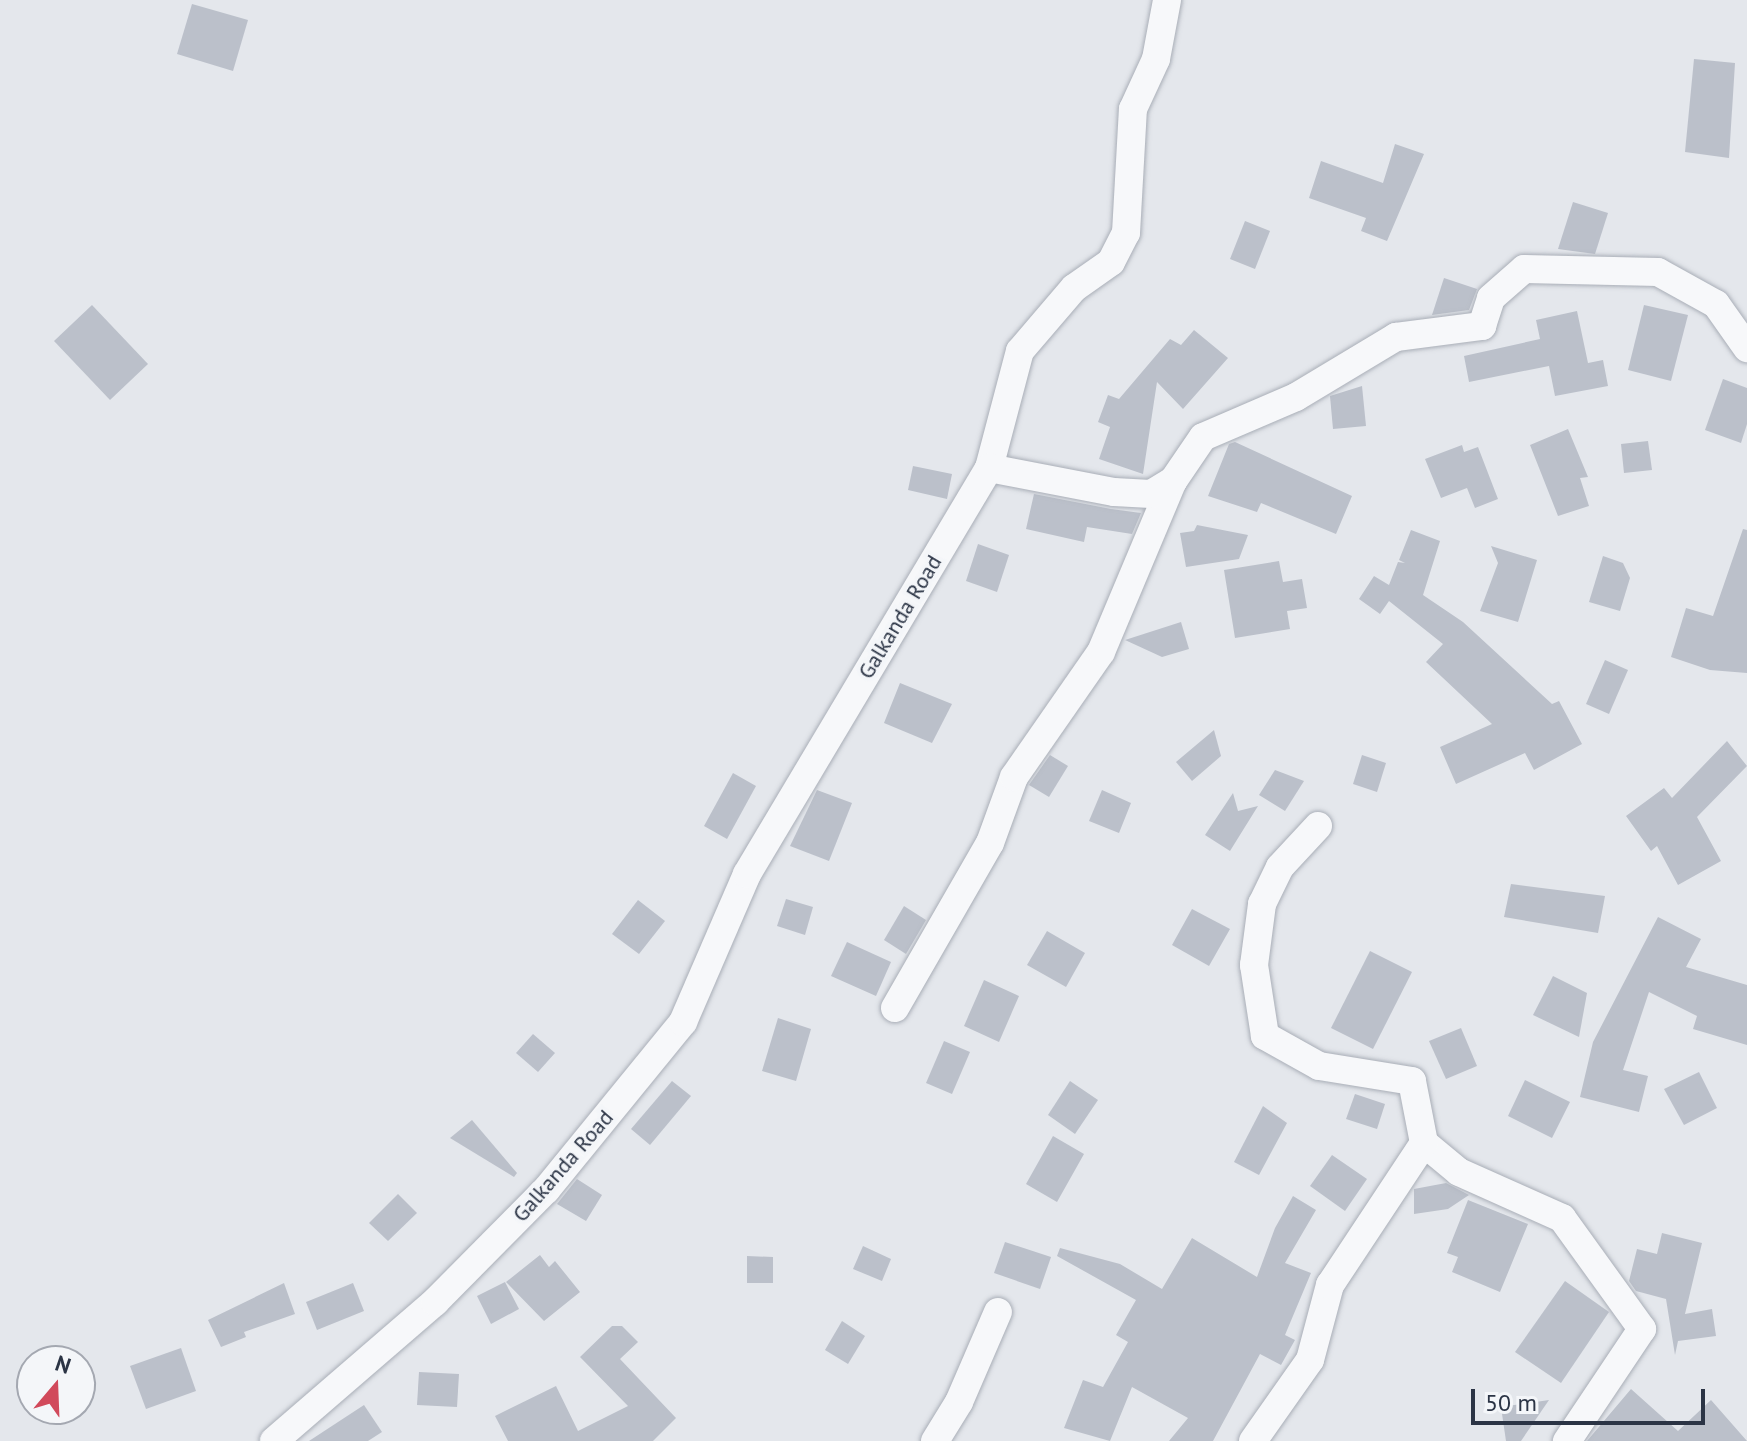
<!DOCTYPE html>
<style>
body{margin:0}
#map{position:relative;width:1747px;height:1441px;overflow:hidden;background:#e4e7ec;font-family:"PT Sans",sans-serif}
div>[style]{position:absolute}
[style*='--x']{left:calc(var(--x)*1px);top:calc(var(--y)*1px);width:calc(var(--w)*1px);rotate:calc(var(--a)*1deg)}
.building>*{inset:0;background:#bbc0ca}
.roads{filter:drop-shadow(0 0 2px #a9aeb7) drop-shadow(0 0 2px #a9aeb7)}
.street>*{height:28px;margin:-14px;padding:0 14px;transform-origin:14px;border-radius:14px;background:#f7f8fa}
span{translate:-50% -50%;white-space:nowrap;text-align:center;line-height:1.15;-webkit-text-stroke:8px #f4f6f9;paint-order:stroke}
.street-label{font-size:22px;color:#2b3445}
.north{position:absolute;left:16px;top:1345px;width:80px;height:80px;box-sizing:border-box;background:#f4f6f9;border:2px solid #a4a8b1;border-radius:50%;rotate:19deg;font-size:22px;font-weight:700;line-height:32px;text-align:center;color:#2b3445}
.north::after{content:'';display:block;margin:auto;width:28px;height:36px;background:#d1495b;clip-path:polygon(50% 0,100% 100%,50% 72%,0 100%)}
.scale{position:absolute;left:1471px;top:1389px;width:234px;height:36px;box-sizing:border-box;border:4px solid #2b3445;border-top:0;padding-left:10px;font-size:24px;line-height:28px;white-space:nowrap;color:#2b3445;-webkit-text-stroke:6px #f4f6f9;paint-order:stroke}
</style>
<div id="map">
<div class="building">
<i style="clip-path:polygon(192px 4px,248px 20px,233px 71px,177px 54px)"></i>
<i style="clip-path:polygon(1694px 59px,1735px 63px,1729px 158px,1685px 152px)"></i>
<i style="clip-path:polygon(1395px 144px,1424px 154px,1387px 241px,1361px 231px,1366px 218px,1309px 198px,1321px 161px,1383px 183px)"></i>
<i style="clip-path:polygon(1573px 202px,1608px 213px,1595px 254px,1558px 249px)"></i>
<i style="clip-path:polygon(1245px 221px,1270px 231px,1255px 269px,1230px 259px)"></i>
<i style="clip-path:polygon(1444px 278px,1477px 289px,1469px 310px,1432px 315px)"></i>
<i style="clip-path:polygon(92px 305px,148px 364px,110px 400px,54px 341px)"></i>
<i style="clip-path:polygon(1644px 305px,1688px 315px,1671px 381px,1628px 370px)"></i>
<i style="clip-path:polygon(1577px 311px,1588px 363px,1603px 360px,1608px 386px,1555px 396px,1549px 366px,1469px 382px,1464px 356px,1540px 339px,1536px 320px)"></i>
<i style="clip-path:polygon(1194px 330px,1228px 358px,1183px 409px,1157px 382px,1143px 474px,1099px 459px,1110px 427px,1098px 422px,1108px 395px,1119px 399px,1170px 339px,1181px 345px)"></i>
<i style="clip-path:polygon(1723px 379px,1747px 388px,1747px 424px,1741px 443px,1705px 430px)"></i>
<i style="clip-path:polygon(1362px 386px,1366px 426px,1333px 429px,1330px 396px)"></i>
<i style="clip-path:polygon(1568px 429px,1588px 477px,1580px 478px,1589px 506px,1558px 516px,1530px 445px)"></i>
<i style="clip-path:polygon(1648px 441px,1652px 470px,1624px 473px,1621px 444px)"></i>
<i style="clip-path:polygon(1235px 442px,1352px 496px,1336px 534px,1261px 503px,1257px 512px,1208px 496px,1229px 444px)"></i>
<i style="clip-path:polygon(1462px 445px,1464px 452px,1478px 447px,1498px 499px,1475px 508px,1467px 488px,1441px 498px,1425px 459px)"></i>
<i style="clip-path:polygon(913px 466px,952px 474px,947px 499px,908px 490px)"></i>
<i style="clip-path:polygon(1034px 494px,1111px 509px,1141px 513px,1132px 534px,1087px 527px,1084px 542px,1026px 529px)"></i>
<i style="clip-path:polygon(1197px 525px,1248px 535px,1239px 559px,1186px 567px,1180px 533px,1194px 531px)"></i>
<i style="clip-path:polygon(1743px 529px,1747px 530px,1747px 673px,1710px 670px,1671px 657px,1686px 608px,1713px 616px)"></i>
<i style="clip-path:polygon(1411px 530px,1440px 541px,1423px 595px,1463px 622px,1552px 704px,1559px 701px,1582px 744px,1534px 770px,1525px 753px,1456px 784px,1440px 747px,1492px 724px,1426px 662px,1443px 644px,1389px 601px,1380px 614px,1359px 599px,1374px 576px,1389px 585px,1398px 562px,1405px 563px,1399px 560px)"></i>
<i style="clip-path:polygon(978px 544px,1009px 555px,997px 592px,966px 581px)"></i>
<i style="clip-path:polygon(1491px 546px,1537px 560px,1518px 622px,1480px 611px,1498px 563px)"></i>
<i style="clip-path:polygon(1603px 556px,1623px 563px,1630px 578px,1620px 611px,1589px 602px)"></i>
<i style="clip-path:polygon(1279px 561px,1283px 582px,1302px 579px,1307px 608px,1287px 611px,1290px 629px,1235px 638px,1224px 570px)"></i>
<i style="clip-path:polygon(1181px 622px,1189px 649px,1162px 657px,1125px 640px)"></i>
<i style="clip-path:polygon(1605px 660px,1628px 670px,1609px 714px,1586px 704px)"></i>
<i style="clip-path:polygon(900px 683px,952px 704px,932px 743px,884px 723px)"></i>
<i style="clip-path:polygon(1214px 730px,1221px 756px,1192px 781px,1176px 762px)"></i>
<i style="clip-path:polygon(1727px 741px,1747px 766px,1697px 817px,1721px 861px,1678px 885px,1657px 846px,1651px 851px,1626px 816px,1664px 788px,1672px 798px)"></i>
<i style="clip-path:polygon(1050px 755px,1068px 766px,1049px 797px,1029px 785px)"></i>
<i style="clip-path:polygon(1362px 755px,1386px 763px,1377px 792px,1353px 784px)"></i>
<i style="clip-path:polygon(1275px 770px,1304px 781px,1285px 811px,1259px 795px)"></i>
<i style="clip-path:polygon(733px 773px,756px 786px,727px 839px,704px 826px)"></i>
<i style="clip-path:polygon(817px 790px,852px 803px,829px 861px,790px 846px)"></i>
<i style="clip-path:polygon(1102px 790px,1131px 803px,1119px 833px,1089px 821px)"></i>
<i style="clip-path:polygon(1233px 793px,1238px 811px,1258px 806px,1230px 851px,1205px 835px)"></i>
<i style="clip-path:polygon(1511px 884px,1605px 896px,1598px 933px,1504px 917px)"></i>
<i style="clip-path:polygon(786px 899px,813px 907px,805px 935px,777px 926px)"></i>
<i style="clip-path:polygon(638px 900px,665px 921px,639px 954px,612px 934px)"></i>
<i style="clip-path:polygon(904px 906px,926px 920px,906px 954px,884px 940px)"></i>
<i style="clip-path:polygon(1192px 909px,1230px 929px,1209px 966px,1172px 945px)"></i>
<i style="clip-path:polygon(1658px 917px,1701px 939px,1686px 967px,1747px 985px,1747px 1045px,1693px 1029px,1697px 1016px,1649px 992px,1623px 1070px,1648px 1076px,1639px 1112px,1580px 1097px,1593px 1042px)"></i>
<i style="clip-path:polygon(1047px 931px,1085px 953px,1066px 987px,1027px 965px)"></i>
<i style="clip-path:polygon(847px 942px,891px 962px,876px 996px,831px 976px)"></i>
<i style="clip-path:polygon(1370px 951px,1412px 972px,1373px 1049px,1331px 1028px)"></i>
<i style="clip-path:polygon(1553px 976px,1587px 993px,1579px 1037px,1533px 1015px)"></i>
<i style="clip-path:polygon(984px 980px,1019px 996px,999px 1042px,964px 1026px)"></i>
<i style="clip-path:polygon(778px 1018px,811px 1029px,796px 1081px,762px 1071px)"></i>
<i style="clip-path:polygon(1461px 1028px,1477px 1066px,1446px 1079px,1429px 1041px)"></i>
<i style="clip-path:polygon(533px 1034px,555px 1053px,538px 1072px,516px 1053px)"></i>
<i style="clip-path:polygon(944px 1041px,970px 1052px,952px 1094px,926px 1083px)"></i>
<i style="clip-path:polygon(1699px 1072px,1717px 1108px,1684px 1125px,1664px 1089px)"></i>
<i style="clip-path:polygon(1525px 1080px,1570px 1102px,1552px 1138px,1508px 1116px)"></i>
<i style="clip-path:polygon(672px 1081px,691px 1096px,650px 1145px,631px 1129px)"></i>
<i style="clip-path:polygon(1070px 1081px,1098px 1100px,1075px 1134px,1048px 1115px)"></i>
<i style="clip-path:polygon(1355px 1094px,1385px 1104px,1377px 1129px,1346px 1119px)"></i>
<i style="clip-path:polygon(1263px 1106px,1287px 1123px,1259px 1175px,1234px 1162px)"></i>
<i style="clip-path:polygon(472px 1120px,517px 1173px,514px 1177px,450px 1138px)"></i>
<i style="clip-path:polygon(1053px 1136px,1084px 1154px,1057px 1202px,1026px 1184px)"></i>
<i style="clip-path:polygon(1332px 1155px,1367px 1179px,1345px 1211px,1310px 1186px)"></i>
<i style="clip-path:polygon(577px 1179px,602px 1195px,586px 1221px,557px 1204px)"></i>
<i style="clip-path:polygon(1446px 1183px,1469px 1195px,1448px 1209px,1414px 1214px,1414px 1189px)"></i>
<i style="clip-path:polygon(398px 1194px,417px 1213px,388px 1241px,369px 1223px)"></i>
<i style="clip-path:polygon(1293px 1196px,1316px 1210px,1285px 1263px,1311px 1273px,1285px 1335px,1295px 1340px,1281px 1365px,1260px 1354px,1213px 1441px,1169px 1441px,1188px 1418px,1132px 1387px,1110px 1441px,1064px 1428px,1083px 1380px,1103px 1387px,1128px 1342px,1116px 1335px,1136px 1300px,1057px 1256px,1060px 1248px,1120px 1264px,1162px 1289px,1192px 1238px,1257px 1277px,1275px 1228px)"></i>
<i style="clip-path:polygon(1468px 1200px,1528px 1224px,1500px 1292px,1452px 1272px,1458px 1257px,1447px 1253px)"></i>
<i style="clip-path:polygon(1662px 1233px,1702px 1243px,1685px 1314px,1712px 1309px,1716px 1336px,1678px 1341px,1675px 1355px,1666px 1299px,1636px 1291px,1629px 1281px,1637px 1249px,1657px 1254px)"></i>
<i style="clip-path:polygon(1005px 1242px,1051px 1257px,1040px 1289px,994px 1273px)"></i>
<i style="clip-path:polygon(863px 1246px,891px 1259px,882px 1281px,853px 1269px)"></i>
<i style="clip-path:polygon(540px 1255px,549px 1267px,555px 1261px,580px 1292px,544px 1321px,506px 1282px)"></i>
<i style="clip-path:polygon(747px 1256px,773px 1257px,773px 1283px,747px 1283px)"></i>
<i style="clip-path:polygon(1565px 1281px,1609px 1312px,1561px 1383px,1515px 1352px)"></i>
<i style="clip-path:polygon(505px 1282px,519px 1309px,491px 1324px,477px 1296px)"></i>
<i style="clip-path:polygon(284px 1283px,295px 1314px,244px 1332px,246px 1337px,221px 1347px,208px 1320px)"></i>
<i style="clip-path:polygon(353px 1283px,364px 1311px,317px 1330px,306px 1302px)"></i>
<i style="clip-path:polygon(842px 1321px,865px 1336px,848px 1364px,825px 1350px)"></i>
<i style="clip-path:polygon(612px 1326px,622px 1326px,638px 1342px,620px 1359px,676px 1418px,653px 1441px,508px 1441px,495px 1416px,556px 1386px,578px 1431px,628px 1406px,580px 1357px)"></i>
<i style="clip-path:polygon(181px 1348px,196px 1391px,146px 1409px,130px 1366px)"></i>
<i style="clip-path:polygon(419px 1372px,459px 1374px,457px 1407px,417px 1405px)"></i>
<i style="clip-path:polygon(1631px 1389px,1678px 1431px,1711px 1400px,1747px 1441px,1587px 1441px)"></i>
<i style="clip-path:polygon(1549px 1400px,1521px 1441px,1506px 1441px,1501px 1407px)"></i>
<i style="clip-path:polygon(364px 1405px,382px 1432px,368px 1441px,309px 1441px)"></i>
</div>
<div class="roads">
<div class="street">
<i style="--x:989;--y:468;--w:121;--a:-75.2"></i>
<i style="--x:1020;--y:351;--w:83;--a:-49.4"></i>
<i style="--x:1074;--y:288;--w:45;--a:-35.1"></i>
<i style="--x:1111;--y:262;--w:33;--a:-63"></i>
<i style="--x:1126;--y:233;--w:124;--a:-86.8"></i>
<i style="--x:1133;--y:109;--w:55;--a:-65.3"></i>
<i style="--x:1156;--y:59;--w:60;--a:-79.4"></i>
<i style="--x:895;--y:1008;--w:190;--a:-60.1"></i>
<i style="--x:990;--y:843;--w:70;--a:-70"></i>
<i style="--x:1014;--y:777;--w:152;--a:-55.2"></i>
<i style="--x:1101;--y:652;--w:186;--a:-67.2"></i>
<i style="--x:1424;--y:1143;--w:45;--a:39.6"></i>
<i style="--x:1459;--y:1172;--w:113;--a:24.1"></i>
<i style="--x:1562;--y:1218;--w:137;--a:54.2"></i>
<i style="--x:1642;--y:1329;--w:135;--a:123.8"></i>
<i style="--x:274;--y:1441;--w:213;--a:-40.8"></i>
<i style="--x:435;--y:1302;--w:158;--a:-45.3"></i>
<i style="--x:546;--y:1190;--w:217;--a:-50.8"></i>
<i style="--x:683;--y:1022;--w:161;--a:-66.6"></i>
<i style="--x:747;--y:874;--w:473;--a:-59.2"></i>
<i style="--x:989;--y:468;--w:127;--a:10.9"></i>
<i style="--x:1114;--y:492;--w:37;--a:3"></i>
<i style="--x:1151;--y:494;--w:26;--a:-31"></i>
<i style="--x:1173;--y:481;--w:53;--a:-55.7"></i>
<i style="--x:1203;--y:437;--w:101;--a:-23.3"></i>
<i style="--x:1296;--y:397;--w:117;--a:-31"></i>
<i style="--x:1396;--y:337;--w:87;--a:-7.3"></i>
<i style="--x:1482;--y:326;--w:29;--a:-72"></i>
<i style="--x:1491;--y:298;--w:44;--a:-41.3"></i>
<i style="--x:1524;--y:269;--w:134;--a:1.3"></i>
<i style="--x:1658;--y:272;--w:66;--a:28.9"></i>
<i style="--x:1716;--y:304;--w:54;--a:54.8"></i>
<i style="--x:935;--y:1441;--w:46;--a:-58.4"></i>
<i style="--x:959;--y:1402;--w:98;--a:-66.6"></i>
<i style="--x:1253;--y:1441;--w:99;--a:-54.9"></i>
<i style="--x:1310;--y:1360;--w:78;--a:-75.1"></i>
<i style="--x:1330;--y:1285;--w:170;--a:-56.5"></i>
<i style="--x:1424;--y:1143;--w:63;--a:-101"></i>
<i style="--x:1412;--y:1081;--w:94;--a:-170.8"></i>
<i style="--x:1319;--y:1066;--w:62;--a:-150.9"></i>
<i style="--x:1265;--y:1036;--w:72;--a:-98.8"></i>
<i style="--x:1254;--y:965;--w:62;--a:-82.5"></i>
<i style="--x:1262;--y:904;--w:41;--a:-64.1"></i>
<i style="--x:1280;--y:867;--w:56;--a:-47.2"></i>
</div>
</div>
<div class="street-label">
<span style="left:900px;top:617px;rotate:-59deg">Galkanda Road</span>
<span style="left:563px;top:1166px;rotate:-49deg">Galkanda Road</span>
</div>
<div class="north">N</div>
<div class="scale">50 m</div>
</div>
